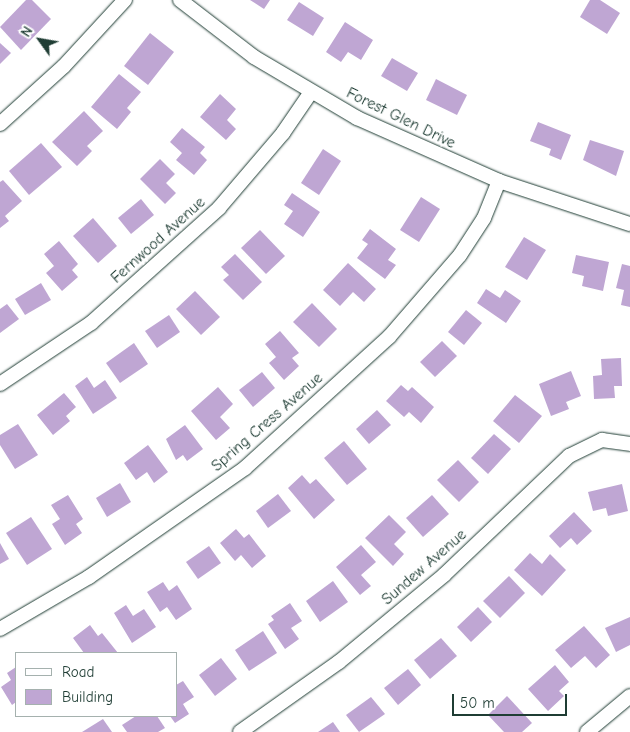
<!DOCTYPE html>
<style>
body{margin:0}
#map{position:relative;width:630px;height:732px;overflow:hidden;background:#fff;font-family:"Comic Neue",sans-serif}
div>[style]{position:absolute}
[style*='--x']{left:calc(var(--x)*1px);top:calc(var(--y)*1px);width:calc(var(--w)*1px);rotate:calc(var(--a)*1deg)}
.building>*{inset:0;background:#bfa6d3}
.roads{filter:drop-shadow(0 0 1px #1f3d34) drop-shadow(0 0 1px #1f3d34)}
.street>*{height:14px;margin:-7px;padding:0 7px;transform-origin:7px;border-radius:7px;background:#fff}
span{translate:-50% -50%;white-space:nowrap;text-align:center;line-height:1.15;-webkit-text-stroke:4.5px #fff;paint-order:stroke}
.street-label{font-size:16px;color:#1f3d34}
.legend{position:absolute;left:15px;top:652px;width:162px;height:65px;box-sizing:border-box;background:#fff;border:1px solid #a5b1ae;margin:0;padding:6px 9px;list-style:none;font-size:15px;color:#1f3d34}
.legend li{display:flex;align-items:center;gap:10px;height:25px}
.legend b{width:25px;border:1px solid #a5b1ae}
.north{position:absolute;left:15px;top:15px;width:50px;height:50px;-webkit-text-stroke:4px #fff;paint-order:stroke;rotate:302deg;font-size:14px;font-weight:700;line-height:20px;text-align:center;color:#1f3d34}
.north::after{content:'';display:block;margin:auto;width:18px;height:22px;background:#1f3d34;clip-path:polygon(50% 0,100% 100%,50% 72%,0 100%)}
.scale{position:absolute;left:452px;top:694px;width:115px;height:22px;box-sizing:border-box;border:2px solid #1f3d34;border-top:0;padding-left:6px;font-size:15px;line-height:18px;white-space:nowrap;color:#1f3d34;-webkit-text-stroke:4px #fff;paint-order:stroke}
</style>
<div id="map">
<div class="building">
<i style="clip-path:polygon(26px 0,32px 0,51px 19px,21px 50px,0 27px)"></i>
<i style="clip-path:polygon(250px 0,270px 0,264px 9px)"></i>
<i style="clip-path:polygon(590px 0,600px 0,620px 13px,607px 34px,580px 17px)"></i>
<i style="clip-path:polygon(299px 2px,324px 18px,313px 36px,287px 20px)"></i>
<i style="clip-path:polygon(345px 22px,373px 40px,361px 60px,348px 52px,341px 62px,326px 52px)"></i>
<i style="clip-path:polygon(150px 33px,174px 52px,148px 85px,124px 66px)"></i>
<i style="clip-path:polygon(0 43px,11px 53px,0 64px)"></i>
<i style="clip-path:polygon(392px 58px,418px 73px,407px 91px,381px 76px)"></i>
<i style="clip-path:polygon(119px 74px,141px 92px,127px 108px,131px 112px,117px 129px,91px 107px)"></i>
<i style="clip-path:polygon(436px 79px,467px 95px,457px 115px,426px 100px)"></i>
<i style="clip-path:polygon(220px 94px,236px 109px,227px 120px,236px 129px,226px 140px,200px 117px)"></i>
<i style="clip-path:polygon(84px 111px,103px 131px,87px 146px,92px 151px,77px 166px,52px 142px)"></i>
<i style="clip-path:polygon(538px 122px,571px 135px,561px 160px,549px 155px,551px 149px,530px 141px)"></i>
<i style="clip-path:polygon(182px 128px,205px 147px,200px 153px,207px 160px,194px 175px,176px 160px,182px 153px,170px 142px)"></i>
<i style="clip-path:polygon(590px 140px,624px 151px,616px 176px,583px 160px)"></i>
<i style="clip-path:polygon(41px 143px,62px 167px,29px 195px,9px 171px)"></i>
<i style="clip-path:polygon(323px 149px,341px 161px,319px 195px,301px 183px)"></i>
<i style="clip-path:polygon(160px 159px,175px 174px,166px 183px,176px 193px,165px 204px,140px 179px)"></i>
<i style="clip-path:polygon(3px 180px,22px 201px,5px 216px,9px 221px,0 228px,0 182px)"></i>
<i style="clip-path:polygon(292px 193px,320px 212px,303px 237px,284px 224px,293px 211px,284px 205px)"></i>
<i style="clip-path:polygon(421px 197px,440px 209px,419px 242px,400px 230px)"></i>
<i style="clip-path:polygon(141px 199px,154px 215px,131px 234px,118px 218px)"></i>
<i style="clip-path:polygon(93px 218px,117px 246px,98px 263px,73px 236px)"></i>
<i style="clip-path:polygon(370px 229px,396px 249px,388px 260px,396px 265px,385px 279px,357px 258px,368px 244px,362px 240px)"></i>
<i style="clip-path:polygon(260px 230px,285px 256px,266px 274px,241px 248px)"></i>
<i style="clip-path:polygon(524px 237px,546px 250px,527px 280px,505px 267px)"></i>
<i style="clip-path:polygon(59px 241px,78px 264px,72px 270px,78px 277px,62px 291px,46px 273px,54px 266px,44px 254px)"></i>
<i style="clip-path:polygon(235px 254px,262px 282px,243px 300px,223px 280px,229px 275px,221px 267px)"></i>
<i style="clip-path:polygon(576px 255px,609px 262px,603px 291px,582px 286px,584px 276px,572px 273px)"></i>
<i style="clip-path:polygon(348px 263px,376px 289px,364px 302px,353px 292px,340px 306px,323px 290px)"></i>
<i style="clip-path:polygon(622px 264px,630px 266px,630px 307px,621px 305px,624px 290px,616px 288px)"></i>
<i style="clip-path:polygon(41px 283px,51px 300px,25px 315px,15px 299px)"></i>
<i style="clip-path:polygon(486px 289px,500px 298px,505px 290px,521px 301px,506px 323px,477px 303px)"></i>
<i style="clip-path:polygon(195px 291px,220px 317px,201px 335px,176px 309px)"></i>
<i style="clip-path:polygon(312px 303px,337px 329px,319px 347px,293px 322px)"></i>
<i style="clip-path:polygon(7px 304px,19px 319px,0 333px,0 309px)"></i>
<i style="clip-path:polygon(466px 310px,482px 323px,464px 345px,448px 332px)"></i>
<i style="clip-path:polygon(169px 315px,180px 332px,157px 348px,145px 331px)"></i>
<i style="clip-path:polygon(280px 331px,299px 353px,292px 358px,299px 366px,284px 380px,269px 363px,276px 357px,265px 344px)"></i>
<i style="clip-path:polygon(442px 341px,457px 356px,435px 377px,420px 362px)"></i>
<i style="clip-path:polygon(134px 343px,148px 364px,120px 383px,106px 363px)"></i>
<i style="clip-path:polygon(621px 358px,622px 386px,614px 386px,615px 398px,594px 399px,593px 376px,602px 375px,601px 359px)"></i>
<i style="clip-path:polygon(571px 371px,581px 396px,566px 402px,569px 409px,551px 416px,539px 384px)"></i>
<i style="clip-path:polygon(262px 372px,275px 388px,253px 407px,239px 390px)"></i>
<i style="clip-path:polygon(87px 377px,94px 388px,105px 380px,117px 398px,93px 414px,75px 386px)"></i>
<i style="clip-path:polygon(401px 385px,408px 391px,412px 387px,434px 407px,421px 423px,409px 412px,404px 417px,386px 401px)"></i>
<i style="clip-path:polygon(218px 387px,233px 404px,220px 417px,230px 428px,216px 440px,191px 411px)"></i>
<i style="clip-path:polygon(64px 393px,76px 407px,66px 416px,70px 421px,53px 435px,37px 415px)"></i>
<i style="clip-path:polygon(515px 395px,542px 416px,519px 443px,493px 421px)"></i>
<i style="clip-path:polygon(377px 410px,391px 425px,369px 444px,356px 429px)"></i>
<i style="clip-path:polygon(18px 424px,38px 455px,15px 469px,0 445px,0 435px)"></i>
<i style="clip-path:polygon(185px 425px,203px 449px,187px 461px,183px 455px,176px 460px,166px 439px)"></i>
<i style="clip-path:polygon(494px 434px,511px 449px,488px 474px,471px 458px)"></i>
<i style="clip-path:polygon(344px 441px,367px 469px,347px 485px,324px 458px)"></i>
<i style="clip-path:polygon(148px 445px,168px 472px,154px 483px,147px 472px,136px 480px,124px 463px)"></i>
<i style="clip-path:polygon(458px 460px,479px 482px,459px 502px,437px 480px)"></i>
<i style="clip-path:polygon(302px 475px,310px 484px,316px 479px,335px 500px,314px 519px,288px 488px)"></i>
<i style="clip-path:polygon(120px 483px,131px 502px,107px 517px,96px 498px)"></i>
<i style="clip-path:polygon(622px 484px,628px 511px,608px 516px,606px 508px,593px 511px,588px 492px)"></i>
<i style="clip-path:polygon(278px 494px,291px 511px,268px 528px,256px 511px)"></i>
<i style="clip-path:polygon(68px 495px,83px 519px,76px 524px,82px 533px,65px 545px,52px 524px,60px 519px,51px 505px)"></i>
<i style="clip-path:polygon(432px 495px,449px 514px,423px 537px,406px 518px)"></i>
<i style="clip-path:polygon(574px 512px,592px 531px,577px 545px,571px 538px,560px 548px,549px 536px)"></i>
<i style="clip-path:polygon(389px 515px,406px 532px,394px 544px,404px 554px,393px 566px,365px 538px)"></i>
<i style="clip-path:polygon(31px 517px,52px 549px,27px 565px,6px 533px)"></i>
<i style="clip-path:polygon(236px 529px,244px 538px,249px 534px,266px 556px,252px 568px,241px 555px,235px 561px,220px 543px)"></i>
<i style="clip-path:polygon(0 543px,9px 559px,0 564px)"></i>
<i style="clip-path:polygon(361px 545px,376px 562px,361px 575px,371px 586px,360px 595px,336px 567px)"></i>
<i style="clip-path:polygon(209px 546px,221px 563px,198px 579px,186px 562px)"></i>
<i style="clip-path:polygon(530px 553px,542px 564px,550px 554px,566px 570px,542px 596px,514px 570px)"></i>
<i style="clip-path:polygon(509px 576px,525px 593px,500px 618px,483px 601px)"></i>
<i style="clip-path:polygon(333px 581px,348px 602px,320px 622px,306px 601px)"></i>
<i style="clip-path:polygon(163px 582px,169px 591px,177px 585px,192px 609px,176px 620px,167px 607px,160px 612px,147px 592px)"></i>
<i style="clip-path:polygon(290px 603px,302px 621px,291px 628px,299px 639px,285px 649px,268px 624px,274px 620px,271px 616px)"></i>
<i style="clip-path:polygon(126px 605px,133px 616px,144px 609px,156px 627px,132px 643px,114px 613px)"></i>
<i style="clip-path:polygon(478px 607px,492px 622px,471px 642px,457px 627px)"></i>
<i style="clip-path:polygon(630px 617px,630px 645px,616px 652px,605px 628px)"></i>
<i style="clip-path:polygon(90px 625px,98px 636px,102px 633px,118px 653px,84px 653px,73px 638px)"></i>
<i style="clip-path:polygon(584px 626px,610px 655px,596px 668px,585px 656px,571px 668px,555px 650px)"></i>
<i style="clip-path:polygon(263px 631px,277px 653px,249px 671px,235px 650px)"></i>
<i style="clip-path:polygon(441px 638px,457px 656px,430px 679px,414px 660px)"></i>
<i style="clip-path:polygon(221px 658px,237px 679px,215px 696px,199px 675px)"></i>
<i style="clip-path:polygon(555px 665px,569px 682px,559px 691px,564px 696px,548px 711px,528px 689px)"></i>
<i style="clip-path:polygon(16px 667px,16px 702px,12px 705px,1px 687px,11px 680px,7px 673px)"></i>
<i style="clip-path:polygon(408px 669px,421px 685px,398px 705px,384px 688px)"></i>
<i style="clip-path:polygon(183px 681px,194px 697px,183px 704px,189px 714px,175px 723px,170px 716px,176px 716px,176px 685px)"></i>
<i style="clip-path:polygon(507px 696px,532px 723px,522px 732px,504px 732px,488px 715px)"></i>
<i style="clip-path:polygon(371px 697px,385px 714px,359px 732px,346px 715px)"></i>
<i style="clip-path:polygon(136px 716px,157px 716px,165px 728px,158px 732px,127px 732px,122px 725px)"></i>
<i style="clip-path:polygon(103px 719px,112px 732px,82px 732px)"></i>
<i style="clip-path:polygon(333px 722px,340px 732px,318px 732px)"></i>
</div>
<div class="roads">
<div class="street">
<i style="--x:180;--y:0;--w:93;--a:37.6"></i>
<i style="--x:254;--y:57;--w:120;--a:30.6"></i>
<i style="--x:357;--y:118;--w:155;--a:23.9"></i>
<i style="--x:499;--y:181;--w:138;--a:18.2"></i>
<i style="--x:0;--y:124;--w:86;--a:-42.2"></i>
<i style="--x:64;--y:66;--w:90;--a:-47.3"></i>
<i style="--x:0;--y:384;--w:110;--a:-33.8"></i>
<i style="--x:91;--y:323;--w:172;--a:-41.9"></i>
<i style="--x:219;--y:208;--w:99;--a:-49.5"></i>
<i style="--x:283;--y:133;--w:50;--a:-55.7"></i>
<i style="--x:0;--y:629;--w:103;--a:-30.3"></i>
<i style="--x:89;--y:577;--w:190;--a:-34.9"></i>
<i style="--x:245;--y:468;--w:195;--a:-42.3"></i>
<i style="--x:389;--y:337;--w:108;--a:-49.1"></i>
<i style="--x:460;--y:255;--w:44;--a:-57"></i>
<i style="--x:484;--y:218;--w:40;--a:-68"></i>
<i style="--x:240;--y:732;--w:121;--a:-35.3"></i>
<i style="--x:339;--y:662;--w:136;--a:-39.6"></i>
<i style="--x:444;--y:575;--w:173;--a:-43.6"></i>
<i style="--x:569;--y:456;--w:37;--a:-26"></i>
<i style="--x:602;--y:440;--w:28;--a:8"></i>
<i style="--x:587;--y:732;--w:56;--a:-39.9"></i>
</div>
</div>
<div class="street-label">
<span style="left:401px;top:118px;rotate:26deg">Forest Glen Drive</span>
<span style="left:158px;top:240px;rotate:-42deg">Fernwood Avenue</span>
<span style="left:267px;top:422px;rotate:-41deg">Spring Cress Avenue</span>
<span style="left:424px;top:567px;rotate:-41deg">Sundew Avenue</span>
</div>
<ul class="legend">
<li><b style="height:6px;background:#fff"></b>Road</li>
<li><b style="height:14px;background:#bfa6d3"></b>Building</li>
</ul>
<div class="north">N</div>
<div class="scale">50 m</div>
</div>
